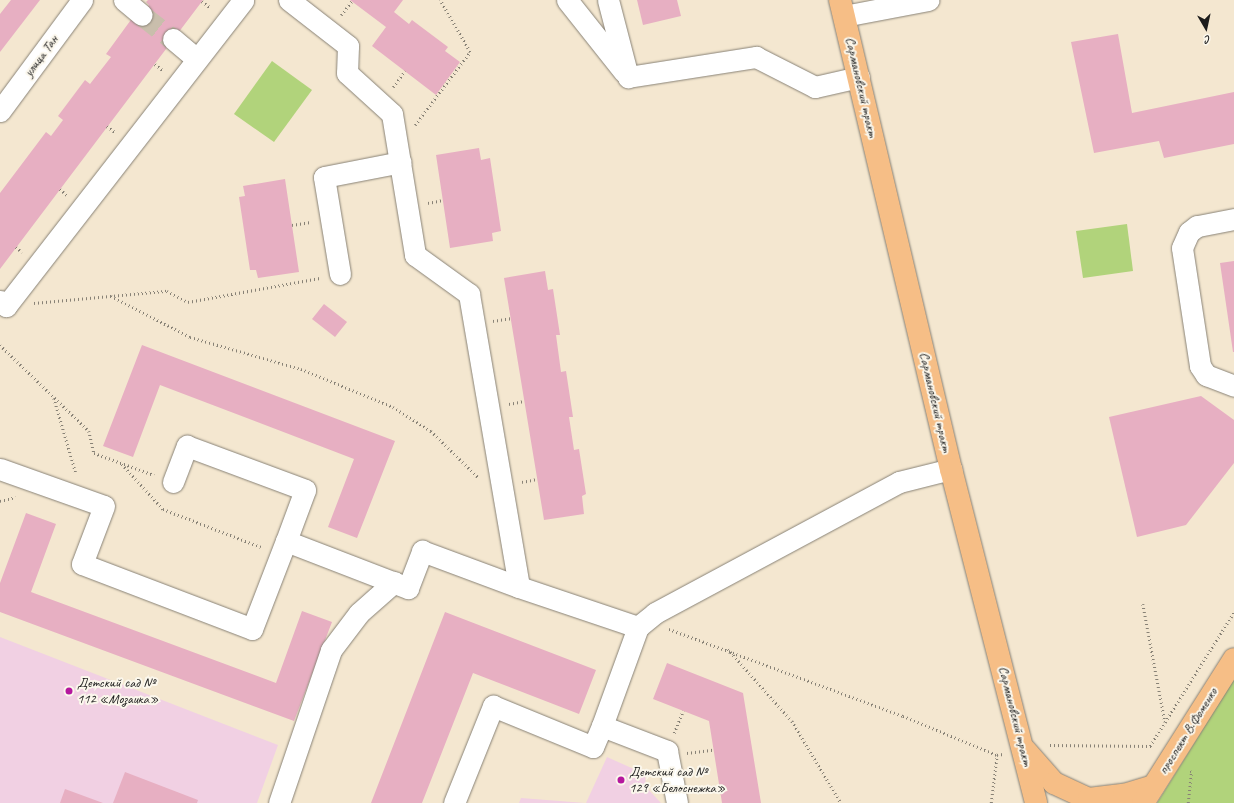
<!DOCTYPE html>
<meta charset="utf-8">
<style>
body{margin:0}
#map{position:relative;width:1234px;height:803px;overflow:hidden;background:#f4e7d0;font-family:Caveat,sans-serif}
div>[style]{position:absolute}
[style*='--x']{left:calc(var(--x)*1px);top:calc(var(--y)*1px);width:calc(var(--w)*1px);rotate:calc(var(--a)*1deg)}
.built>*{inset:0;background:#f1d0e3}
.green>*{inset:0;background:#b1d37b}
.building>*{inset:0;background:#e7afc2}
.minor-tunnel>*{height:21px;margin-top:-10.5px;transform-origin:0;background:repeating-linear-gradient(90deg,#c9beac 0 21px,transparent 0 31px)}
.path>*{height:2.5px;margin-top:-1.25px;transform-origin:0;background:repeating-linear-gradient(90deg,#888276 0 1px,transparent 0 4px)}
.roads{filter:drop-shadow(0 0 1px #888276) drop-shadow(0 0 1px #888276)}
.minor>*{height:21px;margin:-10.5px;padding:0 10.5px;transform-origin:10.5px;border-radius:10.5px;background:#fff}
.major>*{height:22px;margin:-11px;padding:0 11px;transform-origin:11px;border-radius:11px;background:#f6be86}
.dots>*{width:11px;height:11px;translate:-50% -50%;box-sizing:border-box;border:2px solid #fbf7ec;border-radius:50%}
span{translate:-50% -50%;white-space:nowrap;text-align:center;line-height:1.15;-webkit-text-stroke:4px #fbf7ec;paint-order:stroke}
.street-label{font-size:14px;color:#1c1c1c}
.poi-label{font-size:14px;color:#1c1c1c}
.left{translate:0 -50%;text-align:left}
.north{position:absolute;left:1186px;top:8px;width:40px;height:40px;-webkit-text-stroke:3px #fbf7ec;paint-order:stroke;rotate:171deg;font-size:11px;font-weight:700;line-height:16px;text-align:center;color:#1c1c1c}
.north::after{content:'';display:block;margin:auto;width:14px;height:18px;background:#1c1c1c;clip-path:polygon(50% 0,100% 100%,50% 72%,0 100%)}
</style>
<div id="map">
<div class="built">
<i style="clip-path:polygon(0 637px,278px 745px,257px 803px,0 803px)"></i>
<i style="clip-path:polygon(607px 757px,645px 774px,646px 787px,661px 803px,586px 803px)"></i>
<i style="clip-path:polygon(521px 798px,585px 803px,519px 803px)"></i>
</div>
<div class="green">
<i style="clip-path:polygon(272px 61px,312px 90px,274px 142px,234px 114px)"></i>
<i style="clip-path:polygon(1127px 224px,1133px 271px,1083px 278px,1076px 231px)"></i>
<i style="clip-path:polygon(1234px 679px,1234px 803px,1157px 803px,1180px 766px)"></i>
</div>
<div class="building">
<i style="clip-path:polygon(11px 0,40px 0,0 52px,0 14px)"></i>
<i style="clip-path:polygon(148px 0,203px 0,0 269px,0 193px,46px 132px,51px 136px,63px 120px,58px 116px,85px 80px,90px 84px,111px 57px,106px 54px,133px 17px,138px 21px,149px 5px,146px 2px)"></i>
<i style="clip-path:polygon(350px 0,403px 0,394px 12px,409px 24px,412px 20px,448px 47px,445px 51px,460px 62px,436px 95px,372px 46px,386px 27px)"></i>
<i style="clip-path:polygon(637px 0,677px 0,681px 16px,643px 25px)"></i>
<i style="clip-path:polygon(1118px 34px,1132px 113px,1234px 92px,1234px 144px,1164px 158px,1159px 141px,1094px 153px,1071px 42px)"></i>
<i style="clip-path:polygon(479px 148px,481px 160px,490px 158px,501px 231px,492px 233px,493px 241px,450px 248px,436px 155px)"></i>
<i style="clip-path:polygon(285px 179px,299px 272px,258px 278px,256px 270px,250px 270px,239px 197px,245px 196px,243px 186px)"></i>
<i style="clip-path:polygon(1234px 261px,1234px 352px,1233px 352px,1220px 263px)"></i>
<i style="clip-path:polygon(545px 271px,548px 290px,553px 289px,560px 335px,556px 335px,561px 372px,566px 371px,573px 417px,569px 417px,574px 450px,579px 449px,586px 494px,582px 496px,584px 514px,544px 520px,504px 278px)"></i>
<i style="clip-path:polygon(324px 304px,347px 322px,335px 337px,312px 319px)"></i>
<i style="clip-path:polygon(142px 345px,395px 441px,357px 538px,328px 527px,354px 459px,160px 385px,133px 457px,103px 446px)"></i>
<i style="clip-path:polygon(1201px 396px,1234px 420px,1234px 463px,1186px 525px,1137px 537px,1109px 417px)"></i>
<i style="clip-path:polygon(26px 513px,56px 524px,31px 592px,276px 683px,302px 611px,332px 622px,294px 721px,0 612px,0 583px)"></i>
<i style="clip-path:polygon(445px 612px,596px 670px,579px 714px,473px 673px,422px 803px,371px 803px)"></i>
<i style="clip-path:polygon(667px 663px,743px 693px,761px 803px,722px 803px,709px 721px,653px 699px)"></i>
<i style="clip-path:polygon(125px 772px,198px 800px,197px 803px,113px 803px)"></i>
<i style="clip-path:polygon(65px 789px,103px 803px,60px 803px)"></i>
</div>
<div class="minor-tunnel">
<i style="--x:142;--y:15;--w:39;--a:38"></i>
</div>
<div class="path">
<i style="--x:202;--y:1;--w:11;--a:38"></i>
<i style="--x:341;--y:15;--w:18;--a:-52"></i>
<i style="--x:155;--y:64;--w:11;--a:38"></i>
<i style="--x:393;--y:87;--w:20;--a:-53"></i>
<i style="--x:415;--y:125;--w:91;--a:-53"></i>
<i style="--x:470;--y:52;--w:60;--a:-120"></i>
<i style="--x:107;--y:126;--w:10;--a:37"></i>
<i style="--x:60;--y:189;--w:9;--a:41"></i>
<i style="--x:428;--y:203;--w:15;--a:-11"></i>
<i style="--x:292;--y:225;--w:19;--a:-9"></i>
<i style="--x:16;--y:247;--w:8;--a:40"></i>
<i style="--x:111;--y:296;--w:89;--a:27.4"></i>
<i style="--x:190;--y:337;--w:116;--a:16.1"></i>
<i style="--x:301;--y:369;--w:100;--a:22.4"></i>
<i style="--x:393;--y:407;--w:45;--a:32.3"></i>
<i style="--x:431;--y:431;--w:66;--a:44.4"></i>
<i style="--x:34;--y:303;--w:134;--a:-5.2"></i>
<i style="--x:167;--y:291;--w:24;--a:28"></i>
<i style="--x:188;--y:302;--w:134;--a:-10.3"></i>
<i style="--x:493;--y:321;--w:18;--a:-9"></i>
<i style="--x:0;--y:345;--w:124;--a:44"></i>
<i style="--x:89;--y:431;--w:23;--a:77"></i>
<i style="--x:94;--y:453;--w:64;--a:20.1"></i>
<i style="--x:54;--y:398;--w:78;--a:73.7"></i>
<i style="--x:509;--y:404;--w:15;--a:-11"></i>
<i style="--x:122;--y:464;--w:61;--a:47.7"></i>
<i style="--x:163;--y:509;--w:105;--a:21.2"></i>
<i style="--x:522;--y:482;--w:15;--a:-11"></i>
<i style="--x:0;--y:501;--w:16;--a:-14"></i>
<i style="--x:1143;--y:604;--w:120;--a:79.4"></i>
<i style="--x:669;--y:629;--w:250;--a:20.4"></i>
<i style="--x:903;--y:716;--w:102;--a:22.5"></i>
<i style="--x:728;--y:649;--w:96;--a:48.4"></i>
<i style="--x:792;--y:721;--w:96;--a:59.1"></i>
<i style="--x:674;--y:733;--w:24;--a:-68"></i>
<i style="--x:1050;--y:745;--w:101;--a:0.6"></i>
<i style="--x:1150;--y:746;--w:158;--a:-57.9"></i>
<i style="--x:687;--y:753;--w:26;--a:-7"></i>
<i style="--x:991;--y:803;--w:48;--a:-82.9"></i>
<i style="--x:997;--y:755;--w:6;--a:-9"></i>
<i style="--x:1188;--y:803;--w:31;--a:-84"></i>
<i style="--x:1191;--y:772;--w:2;--a:-153"></i>
</div>
<div class="roads">
<div class="minor">
<i style="--x:124;--y:0;--w:23;--a:40"></i>
<i style="--x:289;--y:0;--w:75;--a:37.9"></i>
<i style="--x:348;--y:46;--w:27;--a:92"></i>
<i style="--x:347;--y:73;--w:61;--a:42.3"></i>
<i style="--x:392;--y:114;--w:143;--a:80.7"></i>
<i style="--x:415;--y:255;--w:67;--a:35.8"></i>
<i style="--x:469;--y:294;--w:297;--a:80.3"></i>
<i style="--x:519;--y:587;--w:126;--a:18.6"></i>
<i style="--x:638;--y:627;--w:22;--a:-39"></i>
<i style="--x:655;--y:613;--w:277;--a:-28.2"></i>
<i style="--x:899;--y:482;--w:54;--a:-14"></i>
<i style="--x:567;--y:0;--w:92;--a:51.6"></i>
<i style="--x:608;--y:0;--w:80;--a:75.4"></i>
<i style="--x:628;--y:77;--w:130;--a:-8.9"></i>
<i style="--x:756;--y:57;--w:66;--a:27"></i>
<i style="--x:815;--y:87;--w:45;--a:-12.8"></i>
<i style="--x:844;--y:16;--w:86;--a:-10.8"></i>
<i style="--x:173;--y:39;--w:31;--a:40"></i>
<i style="--x:0;--y:111;--w:138;--a:-53.5"></i>
<i style="--x:1234;--y:219;--w:38;--a:169"></i>
<i style="--x:1197;--y:226;--w:10;--a:143"></i>
<i style="--x:1189;--y:232;--w:17;--a:114"></i>
<i style="--x:1182;--y:248;--w:119;--a:81.3"></i>
<i style="--x:1200;--y:366;--w:11;--a:56"></i>
<i style="--x:1206;--y:375;--w:30;--a:21"></i>
<i style="--x:340;--y:274;--w:98;--a:-99.4"></i>
<i style="--x:324;--y:177;--w:78;--a:-11"></i>
<i style="--x:0;--y:301;--w:8;--a:40"></i>
<i style="--x:6;--y:306;--w:387;--a:-52.2"></i>
<i style="--x:0;--y:469;--w:110;--a:19.6"></i>
<i style="--x:104;--y:506;--w:62;--a:110.8"></i>
<i style="--x:82;--y:564;--w:182;--a:20.9"></i>
<i style="--x:252;--y:629;--w:94;--a:-68.9"></i>
<i style="--x:286;--y:541;--w:131;--a:21.1"></i>
<i style="--x:408;--y:588;--w:40;--a:-69"></i>
<i style="--x:422;--y:551;--w:103;--a:20.4"></i>
<i style="--x:173;--y:482;--w:39;--a:-69"></i>
<i style="--x:187;--y:446;--w:126;--a:20.4"></i>
<i style="--x:305;--y:490;--w:54;--a:110.4"></i>
<i style="--x:638;--y:627;--w:105;--a:110"></i>
<i style="--x:602;--y:726;--w:70;--a:21"></i>
<i style="--x:667;--y:751;--w:53;--a:79.1"></i>
<i style="--x:279;--y:803;--w:162;--a:-71.2"></i>
<i style="--x:331;--y:650;--w:46;--a:-52.9"></i>
<i style="--x:359;--y:613;--w:47;--a:-41.5"></i>
<i style="--x:454;--y:803;--w:105;--a:-68.1"></i>
<i style="--x:493;--y:706;--w:108;--a:22.3"></i>
<i style="--x:593;--y:747;--w:23;--a:-67"></i>
</div>
<div class="major">
<i style="--x:840;--y:0;--w:482;--a:76.7"></i>
<i style="--x:951;--y:469;--w:345;--a:75.7"></i>
<i style="--x:1025;--y:750;--w:44;--a:48.7"></i>
<i style="--x:1054;--y:783;--w:38;--a:25"></i>
<i style="--x:1089;--y:799;--w:35;--a:-7"></i>
<i style="--x:1124;--y:795;--w:31;--a:-17"></i>
<i style="--x:1143;--y:803;--w:170;--a:-57.7"></i>
</div>
</div>
<div class="dots">
<i style="left:69px;top:691px;background:#b5179e"></i>
<i style="left:621px;top:780px;background:#b5179e"></i>
</div>
<div class="street-label">
<span style="left:41px;top:56px;rotate:-54deg">улица Тан</span>
<span style="left:861px;top:87px;rotate:77deg">Сармановский тракт</span>
<span style="left:935px;top:402px;rotate:77deg">Сармановский тракт</span>
<span style="left:1015px;top:716px;rotate:76deg">Сармановский тракт</span>
<span style="left:1188px;top:731px;rotate:-58deg">проспект В.Фоменко</span>
</div>
<div class="poi-label">
<span class="left" style="left:77px;top:691px">Детский сад №<br>112 «Мозаика»</span>
<span class="left" style="left:629px;top:780px">Детский сад №<br>129 «Белоснежка»</span>
</div>
<div class="north">С</div>
</div>
